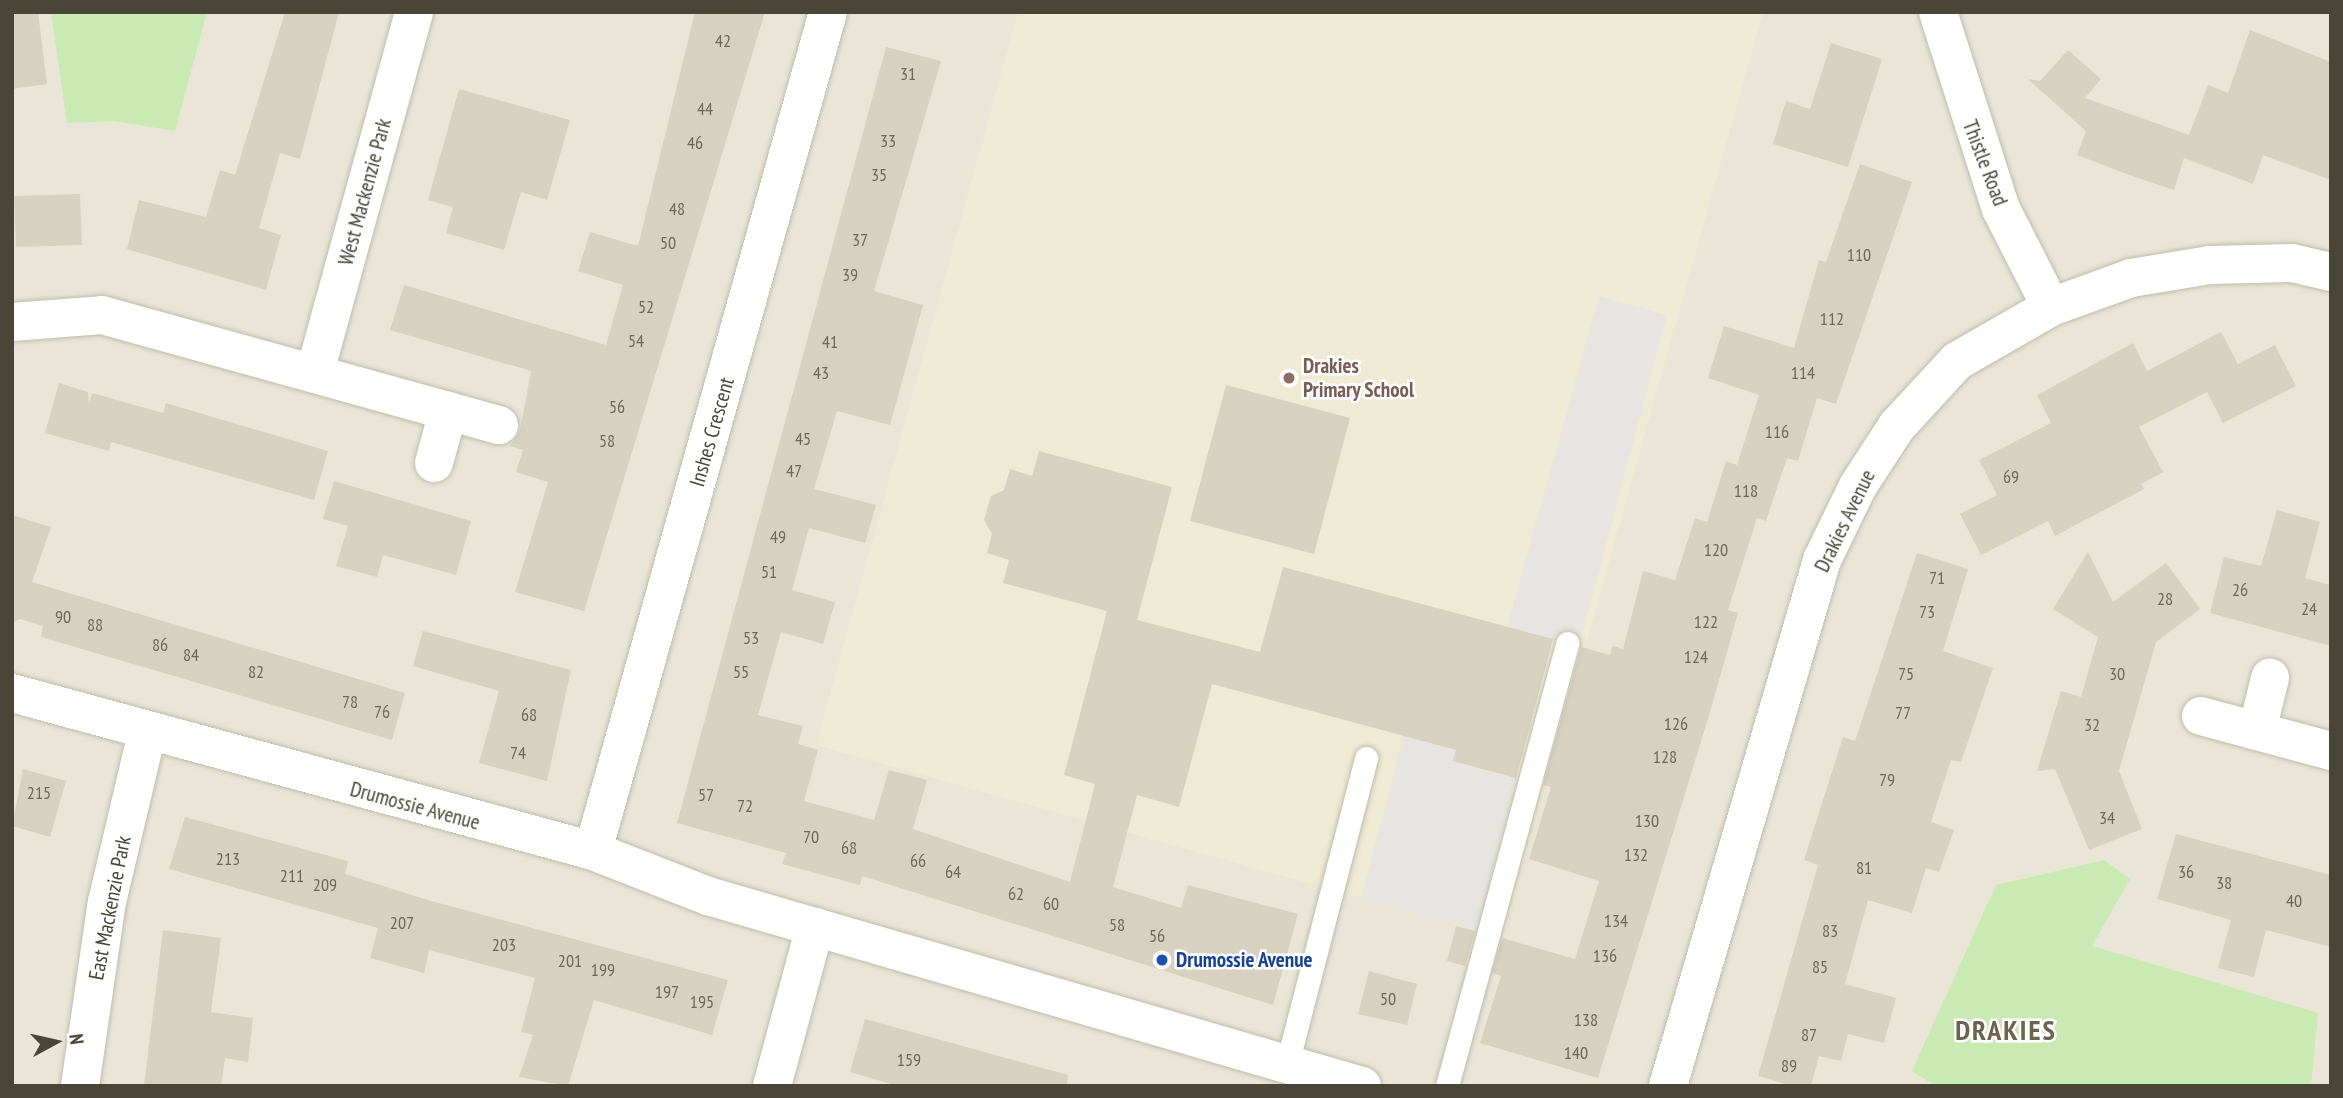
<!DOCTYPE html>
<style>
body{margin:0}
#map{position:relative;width:2343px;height:1098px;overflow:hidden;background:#f5f3ea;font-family:"PT Sans Narrow",sans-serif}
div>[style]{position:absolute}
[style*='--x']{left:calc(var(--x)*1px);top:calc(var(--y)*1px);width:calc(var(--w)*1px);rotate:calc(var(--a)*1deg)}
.residential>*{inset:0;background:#e9e6d8}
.education>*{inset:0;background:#eeead3}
.green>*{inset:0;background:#c9eab2}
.parking>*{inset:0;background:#e7e5e1}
.building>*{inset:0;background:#d7d1bf}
.roads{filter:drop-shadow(0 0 2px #c1bcac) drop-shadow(0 0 2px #c1bcac)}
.lane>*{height:23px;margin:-11.5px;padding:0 11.5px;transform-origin:11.5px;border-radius:11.5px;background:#fff}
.street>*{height:38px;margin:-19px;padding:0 19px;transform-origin:19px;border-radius:19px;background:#fff}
.dots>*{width:19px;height:19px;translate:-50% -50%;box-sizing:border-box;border:4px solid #fff;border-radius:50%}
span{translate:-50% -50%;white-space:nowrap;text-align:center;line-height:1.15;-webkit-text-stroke:5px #fff;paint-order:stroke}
.number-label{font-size:18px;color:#6c6859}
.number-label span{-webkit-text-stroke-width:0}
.street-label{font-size:21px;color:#494537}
.education-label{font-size:21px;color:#785e54;font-weight:700}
.left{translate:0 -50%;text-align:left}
.transit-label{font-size:21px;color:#164399;font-weight:700}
.district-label{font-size:28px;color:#6c644e;font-weight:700;letter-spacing:2px}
.frame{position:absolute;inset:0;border:14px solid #494537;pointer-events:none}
.north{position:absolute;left:21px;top:1007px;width:70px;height:70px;-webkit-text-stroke:5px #fff;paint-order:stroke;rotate:82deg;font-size:19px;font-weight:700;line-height:28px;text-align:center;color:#494537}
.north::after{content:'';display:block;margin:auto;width:24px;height:32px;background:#494537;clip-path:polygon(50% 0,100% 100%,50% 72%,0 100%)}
</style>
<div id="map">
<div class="residential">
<i style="clip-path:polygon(12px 12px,2331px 12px,2331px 1086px,12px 1086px)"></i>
</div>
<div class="education">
<i style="clip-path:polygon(1018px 12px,1763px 12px,1504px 938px,816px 745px)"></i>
</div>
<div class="green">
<i style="clip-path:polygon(51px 12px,207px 12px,175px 131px,115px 121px,67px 123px)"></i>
<i style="clip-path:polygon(2104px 860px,2130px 879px,2092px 946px,2318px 1013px,2311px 1086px,1935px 1086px,1912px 1071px,1996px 885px)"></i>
</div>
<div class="parking">
<i style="clip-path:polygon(1599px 296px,1667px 315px,1579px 646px,1507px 627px)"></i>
<i style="clip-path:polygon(1404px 736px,1456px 750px,1454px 761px,1516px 778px,1478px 930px,1361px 898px)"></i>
</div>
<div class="building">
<i style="clip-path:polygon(12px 12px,38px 12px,47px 84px,12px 89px)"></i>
<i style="clip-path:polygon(285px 12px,339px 12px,300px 159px,280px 153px,259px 228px,281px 235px,266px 290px,127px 249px,139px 200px,206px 217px,220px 170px,235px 175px)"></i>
<i style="clip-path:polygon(695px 12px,765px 12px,584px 611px,515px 592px,548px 482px,516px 472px,523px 450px,510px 446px,520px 431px,531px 371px,390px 330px,404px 285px,606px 345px,623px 285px,578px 271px,590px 232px,638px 246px)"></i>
<i style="clip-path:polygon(2250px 30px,2331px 62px,2331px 180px,2263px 155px,2253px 184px,2184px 158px,2174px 190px,2132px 176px,2077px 155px,2086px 131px,2028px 79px,2040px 81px,2068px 50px,2101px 79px,2085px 98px,2189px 135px,2208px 85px,2228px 93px)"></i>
<i style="clip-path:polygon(1831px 43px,1882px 59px,1848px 167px,1773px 144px,1786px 101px,1810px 109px)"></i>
<i style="clip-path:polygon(886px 47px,941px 61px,874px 291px,923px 305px,890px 425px,837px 411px,814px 489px,876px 505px,865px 543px,809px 528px,792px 590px,835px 602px,823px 644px,781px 632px,758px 715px,803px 726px,798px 744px,818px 750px,804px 801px,874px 820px,889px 770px,927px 780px,913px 829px,1070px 882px,1095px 784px,1064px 775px,1107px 611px,1003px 583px,1009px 560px,987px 553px,992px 534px,984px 520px,991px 496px,1004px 490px,1010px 469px,1032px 476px,1039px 451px,1172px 487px,1137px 620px,1260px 652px,1283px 567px,1553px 639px,1516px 778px,1453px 761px,1456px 750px,1212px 684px,1179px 807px,1137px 795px,1113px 887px,1181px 908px,1188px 885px,1298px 914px,1273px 1005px,862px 876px,860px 885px,782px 864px,786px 853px,677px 823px)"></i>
<i style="clip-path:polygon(459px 89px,570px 120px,547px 200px,521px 192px,504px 250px,446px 233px,453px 207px,428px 200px)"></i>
<i style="clip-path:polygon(1860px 164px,1912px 182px,1836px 404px,1817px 398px,1798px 461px,1787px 458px,1766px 521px,1757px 518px,1728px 610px,1738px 613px,1710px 712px,1598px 1078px,1480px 1043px,1501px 976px,1492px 973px,1502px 938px,1575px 959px,1599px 881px,1529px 859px,1551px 787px,1543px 785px,1581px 647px,1610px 655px,1613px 646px,1623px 649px,1643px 571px,1675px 580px,1695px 518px,1707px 522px,1726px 461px,1737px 465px,1759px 395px,1708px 378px,1724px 326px,1794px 348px,1819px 260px,1826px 262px)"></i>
<i style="clip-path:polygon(80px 194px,82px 245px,16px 247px,14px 196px)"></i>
<i style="clip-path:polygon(2221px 332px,2238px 364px,2275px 345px,2296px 386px,2223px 423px,2207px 392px,2139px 427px,2163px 472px,2141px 484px,2144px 489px,2055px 536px,2048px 521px,1981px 555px,1960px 514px,1997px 495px,1979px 460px,2051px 423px,2037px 395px,2133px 343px,2147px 371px)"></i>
<i style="clip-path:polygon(59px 383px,88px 392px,89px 404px,92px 393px,163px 413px,166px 403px,328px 451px,314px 500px,111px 442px,109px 451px,45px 433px)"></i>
<i style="clip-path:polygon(1226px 385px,1350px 418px,1314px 554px,1190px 521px)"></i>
<i style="clip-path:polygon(334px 481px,471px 521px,456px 575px,383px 555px,377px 577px,336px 566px,348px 526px,323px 519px)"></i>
<i style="clip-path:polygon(2277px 510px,2320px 522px,2305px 578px,2331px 585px,2331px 646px,2210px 613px,2224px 557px,2261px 566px)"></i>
<i style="clip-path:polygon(12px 515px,51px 527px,32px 582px,405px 693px,392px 740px,41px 637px,43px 626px,20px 619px,12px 623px)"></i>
<i style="clip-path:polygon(2088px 552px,2113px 602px,2166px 563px,2200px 609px,2156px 642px,2119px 771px,2142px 829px,2089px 850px,2055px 769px,2037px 771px,2061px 691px,2081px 697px,2098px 637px,2053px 609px)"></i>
<i style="clip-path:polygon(1917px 553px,1968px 569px,1943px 651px,1993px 668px,1961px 762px,1951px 760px,1931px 822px,1954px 830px,1939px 872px,1926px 868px,1912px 913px,1868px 900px,1845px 984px,1896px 998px,1884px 1043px,1848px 1034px,1841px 1061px,1819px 1056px,1811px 1086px,1793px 1086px,1758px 1076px,1818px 865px,1804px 860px,1843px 737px,1855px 741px)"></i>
<i style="clip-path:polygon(423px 631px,571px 670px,547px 781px,479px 763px,499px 691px,413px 666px)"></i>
<i style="clip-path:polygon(23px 769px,66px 781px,50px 837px,12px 826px)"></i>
<i style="clip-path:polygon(185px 817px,348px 861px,345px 874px,431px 901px,728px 980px,712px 1035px,594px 1000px,568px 1086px,519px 1077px,533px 1035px,521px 1032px,535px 978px,429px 950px,424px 973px,370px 958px,378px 928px,169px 869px)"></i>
<i style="clip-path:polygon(2176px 834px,2331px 875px,2331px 947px,2266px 930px,2254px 977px,2218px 968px,2231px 920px,2157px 899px)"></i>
<i style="clip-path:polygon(1456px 926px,1475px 931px,1465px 966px,1447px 961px)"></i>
<i style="clip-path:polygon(163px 930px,221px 938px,211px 1012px,253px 1018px,248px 1062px,225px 1058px,221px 1086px,144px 1086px)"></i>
<i style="clip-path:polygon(1369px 971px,1417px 984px,1407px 1025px,1358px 1014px)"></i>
<i style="clip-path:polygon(865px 1019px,1068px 1075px,1067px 1086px,898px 1086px,850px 1072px)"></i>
</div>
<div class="roads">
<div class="lane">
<i style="--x:1287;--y:1064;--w:316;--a:-75.5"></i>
<i style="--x:1447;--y:1086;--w:459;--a:-74.8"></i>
</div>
<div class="street">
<i style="--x:1938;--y:12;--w:207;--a:72.3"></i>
<i style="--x:2001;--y:209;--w:110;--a:63"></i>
<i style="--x:12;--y:322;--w:90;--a:-4.4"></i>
<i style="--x:102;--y:315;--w:412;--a:15.5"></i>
<i style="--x:315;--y:372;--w:373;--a:-74.6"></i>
<i style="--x:434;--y:463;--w:54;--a:-74.9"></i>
<i style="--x:12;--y:693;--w:602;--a:15.21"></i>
<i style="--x:593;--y:851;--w:123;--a:21.4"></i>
<i style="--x:708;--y:896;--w:681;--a:16.2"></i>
<i style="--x:2201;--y:716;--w:135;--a:15.1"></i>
<i style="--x:2257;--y:731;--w:55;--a:-76.2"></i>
<i style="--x:593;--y:851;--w:871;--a:-74.35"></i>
<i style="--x:80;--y:1086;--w:186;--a:-81.7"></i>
<i style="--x:107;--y:902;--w:174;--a:-76.7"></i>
<i style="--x:772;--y:1086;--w:165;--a:-74.9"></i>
<i style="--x:1668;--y:1086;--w:548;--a:-73.68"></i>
<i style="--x:1822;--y:560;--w:82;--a:-64.1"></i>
<i style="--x:1858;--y:486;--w:72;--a:-57"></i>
<i style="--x:1897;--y:426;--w:88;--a:-47.3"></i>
<i style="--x:1957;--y:361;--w:108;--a:-29.9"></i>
<i style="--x:2051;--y:307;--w:85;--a:-19.9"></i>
<i style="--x:2131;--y:278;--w:80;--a:-9.3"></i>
<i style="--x:2210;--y:265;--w:82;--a:-1.4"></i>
<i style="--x:2292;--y:263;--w:40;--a:13"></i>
</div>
</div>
<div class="dots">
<i style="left:1289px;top:378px;background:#8d6e63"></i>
<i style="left:1162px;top:960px;background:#1a4fb4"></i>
</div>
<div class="number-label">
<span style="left:723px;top:41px">42</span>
<span style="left:908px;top:74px">31</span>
<span style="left:705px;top:109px">44</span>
<span style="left:888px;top:141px">33</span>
<span style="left:695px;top:143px">46</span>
<span style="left:879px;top:175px">35</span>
<span style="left:677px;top:209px">48</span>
<span style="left:860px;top:240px">37</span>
<span style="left:668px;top:243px">50</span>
<span style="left:1859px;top:255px">110</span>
<span style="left:850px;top:275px">39</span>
<span style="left:646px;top:307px">52</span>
<span style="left:1832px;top:319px">112</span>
<span style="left:636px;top:341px">54</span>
<span style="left:830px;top:342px">41</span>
<span style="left:821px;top:373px">43</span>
<span style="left:1803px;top:373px">114</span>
<span style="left:617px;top:407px">56</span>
<span style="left:1777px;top:432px">116</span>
<span style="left:803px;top:439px">45</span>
<span style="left:607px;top:441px">58</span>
<span style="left:794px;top:471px">47</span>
<span style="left:2011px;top:477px">69</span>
<span style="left:1746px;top:491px">118</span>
<span style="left:778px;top:537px">49</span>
<span style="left:1716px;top:550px">120</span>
<span style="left:769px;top:572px">51</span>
<span style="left:1937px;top:578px">71</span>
<span style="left:2240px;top:590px">26</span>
<span style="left:2165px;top:599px">28</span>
<span style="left:2309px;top:609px">24</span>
<span style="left:1927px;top:612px">73</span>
<span style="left:63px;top:617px">90</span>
<span style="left:1706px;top:622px">122</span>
<span style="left:95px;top:625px">88</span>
<span style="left:751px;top:638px">53</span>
<span style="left:160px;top:645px">86</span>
<span style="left:191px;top:655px">84</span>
<span style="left:1696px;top:657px">124</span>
<span style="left:256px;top:672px">82</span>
<span style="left:741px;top:672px">55</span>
<span style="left:1906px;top:674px">75</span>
<span style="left:2117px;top:674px">30</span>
<span style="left:350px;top:702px">78</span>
<span style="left:382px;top:712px">76</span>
<span style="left:1903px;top:713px">77</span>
<span style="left:529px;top:715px">68</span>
<span style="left:1676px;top:724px">126</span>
<span style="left:2092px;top:725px">32</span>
<span style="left:518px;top:753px">74</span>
<span style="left:1665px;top:757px">128</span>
<span style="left:1887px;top:780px">79</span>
<span style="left:39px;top:793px">215</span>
<span style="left:706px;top:795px">57</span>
<span style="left:745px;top:806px">72</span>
<span style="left:2107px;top:818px">34</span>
<span style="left:1647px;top:821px">130</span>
<span style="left:811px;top:837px">70</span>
<span style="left:849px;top:848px">68</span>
<span style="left:1636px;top:855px">132</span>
<span style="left:228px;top:859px">213</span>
<span style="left:918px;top:861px">66</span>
<span style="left:1864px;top:868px">81</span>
<span style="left:953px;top:872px">64</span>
<span style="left:2186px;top:872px">36</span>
<span style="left:292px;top:876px">211</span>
<span style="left:2224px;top:883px">38</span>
<span style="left:325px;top:885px">209</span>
<span style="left:1016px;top:894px">62</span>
<span style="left:2294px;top:901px">40</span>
<span style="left:1051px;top:904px">60</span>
<span style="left:1616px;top:921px">134</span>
<span style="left:402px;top:923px">207</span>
<span style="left:1117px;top:925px">58</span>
<span style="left:1830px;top:931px">83</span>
<span style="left:1157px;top:936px">56</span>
<span style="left:504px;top:945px">203</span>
<span style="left:1605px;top:956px">136</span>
<span style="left:570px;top:961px">201</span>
<span style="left:1820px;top:967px">85</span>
<span style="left:603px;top:970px">199</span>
<span style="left:667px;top:992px">197</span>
<span style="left:1388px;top:999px">50</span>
<span style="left:702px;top:1002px">195</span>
<span style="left:1586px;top:1020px">138</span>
<span style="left:1809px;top:1035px">87</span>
<span style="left:1576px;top:1053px">140</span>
<span style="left:909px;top:1060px">159</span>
<span style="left:1789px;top:1066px">89</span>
</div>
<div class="street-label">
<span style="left:1985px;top:163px;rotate:69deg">Thistle Road</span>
<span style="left:365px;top:192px;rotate:-75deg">West Mackenzie Park</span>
<span style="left:712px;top:432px;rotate:-74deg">Inshes Crescent</span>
<span style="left:1845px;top:521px;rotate:-64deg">Drakies Avenue</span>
<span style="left:415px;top:806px;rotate:15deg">Drumossie Avenue</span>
<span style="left:110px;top:908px;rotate:-79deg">East Mackenzie Park</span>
</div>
<div class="education-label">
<span class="left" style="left:1303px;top:378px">Drakies<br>Primary School</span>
</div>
<div class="transit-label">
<span class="left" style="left:1176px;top:960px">Drumossie Avenue</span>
</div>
<div class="district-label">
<span style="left:2006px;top:1030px">DRAKIES</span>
</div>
<div class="frame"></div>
<div class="north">N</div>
</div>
